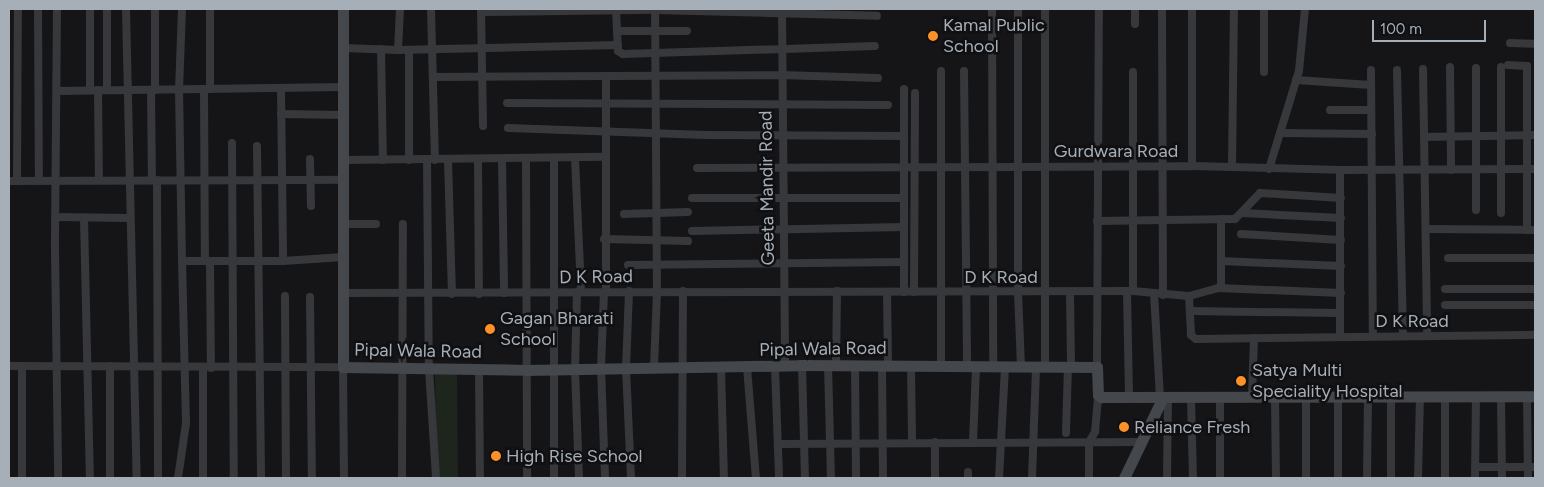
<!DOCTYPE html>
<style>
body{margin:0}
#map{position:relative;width:1544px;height:487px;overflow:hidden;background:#151517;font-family:Figtree,sans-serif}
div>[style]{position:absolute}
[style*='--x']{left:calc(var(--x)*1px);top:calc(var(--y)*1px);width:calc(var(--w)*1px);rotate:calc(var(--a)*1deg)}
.green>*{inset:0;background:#1d251d}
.street>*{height:8px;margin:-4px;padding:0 4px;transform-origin:4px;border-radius:4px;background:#36383c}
.secondary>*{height:11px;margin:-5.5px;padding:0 5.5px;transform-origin:5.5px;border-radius:5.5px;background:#44474c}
.dots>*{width:14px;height:14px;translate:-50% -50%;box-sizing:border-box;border:2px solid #101012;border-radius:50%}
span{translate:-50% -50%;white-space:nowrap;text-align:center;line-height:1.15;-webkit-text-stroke:5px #101012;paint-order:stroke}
.poi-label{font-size:18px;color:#a6afb8}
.left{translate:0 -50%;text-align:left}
.street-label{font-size:18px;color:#a6afb8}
.frame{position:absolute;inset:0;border:10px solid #a6afb8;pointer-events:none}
.scale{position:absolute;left:1372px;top:20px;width:114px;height:22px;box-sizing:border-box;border:2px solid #a6afb8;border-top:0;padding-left:6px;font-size:15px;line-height:18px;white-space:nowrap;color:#a6afb8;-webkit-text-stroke:4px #101012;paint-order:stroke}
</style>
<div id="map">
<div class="green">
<i style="clip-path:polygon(435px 374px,457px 374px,458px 478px,436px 478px)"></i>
</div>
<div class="street">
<i style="--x:38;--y:9;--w:172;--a:89.7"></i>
<i style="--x:57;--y:9;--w:240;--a:90.5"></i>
<i style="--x:55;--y:249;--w:229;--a:89.2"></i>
<i style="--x:90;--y:9;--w:81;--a:90"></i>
<i style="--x:107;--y:9;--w:81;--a:90"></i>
<i style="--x:126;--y:9;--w:469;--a:88.7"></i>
<i style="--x:182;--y:9;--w:80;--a:92.1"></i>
<i style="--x:179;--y:89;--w:172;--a:89"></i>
<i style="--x:182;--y:261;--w:101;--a:0"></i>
<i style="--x:431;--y:9;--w:151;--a:88.5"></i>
<i style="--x:481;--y:9;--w:117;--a:89"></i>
<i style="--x:782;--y:9;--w:357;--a:89.5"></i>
<i style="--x:992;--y:9;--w:357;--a:89.8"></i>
<i style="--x:1018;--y:9;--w:283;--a:90"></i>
<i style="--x:1018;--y:292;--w:74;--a:87.7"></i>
<i style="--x:1045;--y:9;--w:358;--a:90"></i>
<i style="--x:1162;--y:9;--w:286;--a:89.8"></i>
<i style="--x:1192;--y:9;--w:157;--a:90"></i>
<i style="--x:616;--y:10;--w:41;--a:87.2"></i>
<i style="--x:618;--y:51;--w:6;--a:31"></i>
<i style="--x:623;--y:54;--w:252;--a:-1.8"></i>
<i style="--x:481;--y:12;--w:174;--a:-0.7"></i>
<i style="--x:655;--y:10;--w:222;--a:1.5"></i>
<i style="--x:1135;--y:24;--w:15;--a:-90"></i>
<i style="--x:617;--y:31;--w:70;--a:0"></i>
<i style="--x:1510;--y:43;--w:25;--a:2"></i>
<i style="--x:344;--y:48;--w:54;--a:2.1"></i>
<i style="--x:398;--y:50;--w:41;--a:-87.2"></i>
<i style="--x:381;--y:49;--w:111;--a:89"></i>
<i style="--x:398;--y:50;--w:220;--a:-1.3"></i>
<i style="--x:409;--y:50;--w:110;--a:90"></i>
<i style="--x:1508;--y:65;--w:19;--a:3"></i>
<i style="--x:1527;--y:66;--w:164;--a:90"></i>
<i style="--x:1450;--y:67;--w:103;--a:89.4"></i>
<i style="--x:1423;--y:69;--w:267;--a:89.1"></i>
<i style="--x:1371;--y:70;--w:266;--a:89.6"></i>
<i style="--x:1397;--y:70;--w:266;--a:88.7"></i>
<i style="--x:941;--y:71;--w:295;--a:90"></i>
<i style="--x:964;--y:71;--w:295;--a:89.4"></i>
<i style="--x:1133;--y:72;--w:219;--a:90"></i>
<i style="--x:1264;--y:72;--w:63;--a:-90"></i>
<i style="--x:434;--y:77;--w:347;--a:-0.3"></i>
<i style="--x:781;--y:75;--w:97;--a:1.8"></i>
<i style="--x:1296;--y:80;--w:75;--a:3.8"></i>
<i style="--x:204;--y:89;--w:172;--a:89.7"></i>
<i style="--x:210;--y:89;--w:80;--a:-90"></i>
<i style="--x:281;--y:89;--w:172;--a:89.3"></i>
<i style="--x:283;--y:261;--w:61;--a:-3.8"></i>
<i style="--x:98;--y:90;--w:90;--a:89.4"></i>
<i style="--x:151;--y:90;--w:90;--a:89.4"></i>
<i style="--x:155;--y:90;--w:81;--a:-90"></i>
<i style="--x:58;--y:91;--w:286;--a:-0.8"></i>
<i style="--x:507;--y:103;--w:381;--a:0.3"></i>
<i style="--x:1330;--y:110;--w:41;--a:0"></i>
<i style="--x:281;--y:114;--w:63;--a:0.9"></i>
<i style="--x:508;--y:128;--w:198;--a:2"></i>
<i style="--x:706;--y:135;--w:198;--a:0.3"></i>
<i style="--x:1280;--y:133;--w:92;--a:0.6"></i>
<i style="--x:1425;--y:137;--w:110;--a:-1"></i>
<i style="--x:232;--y:143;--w:335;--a:89.7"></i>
<i style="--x:257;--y:146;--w:332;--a:89.3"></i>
<i style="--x:575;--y:158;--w:134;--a:87.4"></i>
<i style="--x:310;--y:159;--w:47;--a:88.8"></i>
<i style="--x:526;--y:159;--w:319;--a:89.8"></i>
<i style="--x:344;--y:160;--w:260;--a:-0.7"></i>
<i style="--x:427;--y:160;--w:209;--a:89.5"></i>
<i style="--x:429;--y:369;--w:109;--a:86.3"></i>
<i style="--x:448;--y:160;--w:134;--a:88.3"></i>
<i style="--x:478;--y:160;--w:134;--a:89.6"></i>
<i style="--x:502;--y:160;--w:133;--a:89.1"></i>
<i style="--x:1232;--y:167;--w:158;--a:-89.3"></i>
<i style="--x:697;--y:168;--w:495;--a:-0.2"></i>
<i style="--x:1192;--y:166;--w:148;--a:1.5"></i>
<i style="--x:1340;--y:170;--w:195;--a:-0.3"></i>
<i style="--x:1269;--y:169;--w:102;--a:-73"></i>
<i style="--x:1299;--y:71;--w:62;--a:-84.5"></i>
<i style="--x:1340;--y:170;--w:166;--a:90"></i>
<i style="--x:157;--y:180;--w:298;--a:89.8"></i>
<i style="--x:9;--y:181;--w:335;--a:-0.2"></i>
<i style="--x:17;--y:181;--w:172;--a:-89.7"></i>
<i style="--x:692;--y:198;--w:212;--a:0"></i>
<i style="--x:1476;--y:210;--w:142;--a:-90"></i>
<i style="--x:1242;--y:213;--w:99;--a:2.9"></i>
<i style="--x:1501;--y:213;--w:146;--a:-90"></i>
<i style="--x:624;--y:214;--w:64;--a:-1.8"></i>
<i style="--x:56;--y:217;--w:73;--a:0.8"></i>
<i style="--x:84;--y:218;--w:260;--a:88.7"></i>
<i style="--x:1221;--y:219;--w:69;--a:90"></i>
<i style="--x:1097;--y:221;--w:138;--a:-0.8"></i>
<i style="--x:1235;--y:219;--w:36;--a:-46"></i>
<i style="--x:1260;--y:193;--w:81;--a:3.5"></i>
<i style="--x:344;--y:224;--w:32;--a:0"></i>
<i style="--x:1426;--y:229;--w:109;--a:0.5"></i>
<i style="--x:692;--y:231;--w:212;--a:-1.1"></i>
<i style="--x:1241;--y:234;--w:100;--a:3.4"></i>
<i style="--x:604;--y:239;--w:84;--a:1.4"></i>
<i style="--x:1448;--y:258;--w:87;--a:0"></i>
<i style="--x:210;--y:261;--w:107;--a:89.5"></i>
<i style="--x:1221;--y:261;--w:120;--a:2.4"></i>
<i style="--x:628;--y:265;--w:276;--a:-0.6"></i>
<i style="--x:1445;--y:289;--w:90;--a:0"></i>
<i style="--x:629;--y:291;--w:77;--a:92.2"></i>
<i style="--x:626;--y:368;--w:110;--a:87.4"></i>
<i style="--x:1127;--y:291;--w:107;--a:88.9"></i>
<i style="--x:577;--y:292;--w:77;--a:91.5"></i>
<i style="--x:575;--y:369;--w:109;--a:87.9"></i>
<i style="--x:604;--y:292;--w:76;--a:92.3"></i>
<i style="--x:601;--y:368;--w:110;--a:87.9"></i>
<i style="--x:606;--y:292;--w:216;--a:-90"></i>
<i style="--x:887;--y:292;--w:73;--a:89.2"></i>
<i style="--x:904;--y:292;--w:203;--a:-90"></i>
<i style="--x:914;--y:292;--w:199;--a:-89.7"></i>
<i style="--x:1070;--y:292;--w:75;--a:89.2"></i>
<i style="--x:344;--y:293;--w:789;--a:-0.15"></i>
<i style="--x:1133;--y:291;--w:56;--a:5.1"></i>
<i style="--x:1189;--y:296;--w:39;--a:87"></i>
<i style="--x:1191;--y:335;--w:6;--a:39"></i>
<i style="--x:1196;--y:339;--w:339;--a:-0.7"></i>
<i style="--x:1154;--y:293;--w:105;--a:86.7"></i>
<i style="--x:285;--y:296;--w:182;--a:89.7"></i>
<i style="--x:1189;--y:296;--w:30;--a:-15"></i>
<i style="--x:1218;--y:288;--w:123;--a:2.3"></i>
<i style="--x:310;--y:297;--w:181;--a:89.4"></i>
<i style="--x:1445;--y:305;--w:90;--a:0"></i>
<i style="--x:1190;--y:311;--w:150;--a:0.8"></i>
<i style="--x:802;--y:365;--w:113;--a:88.5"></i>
<i style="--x:828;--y:365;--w:113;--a:88.5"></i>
<i style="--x:836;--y:365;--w:74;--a:-89.2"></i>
<i style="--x:855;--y:365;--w:113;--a:89.5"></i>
<i style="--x:882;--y:365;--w:113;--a:89.5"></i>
<i style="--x:9;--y:366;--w:334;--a:0.2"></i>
<i style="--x:343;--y:367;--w:111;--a:89.5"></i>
<i style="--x:110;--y:366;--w:112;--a:90"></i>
<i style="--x:911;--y:366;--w:76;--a:89.2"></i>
<i style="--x:654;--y:367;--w:76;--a:-87.7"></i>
<i style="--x:657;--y:291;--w:282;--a:-90.4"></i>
<i style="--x:721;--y:367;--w:111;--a:88.5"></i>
<i style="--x:747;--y:367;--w:111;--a:85.4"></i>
<i style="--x:775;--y:367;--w:111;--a:87.9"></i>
<i style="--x:1097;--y:367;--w:358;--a:-89.7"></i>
<i style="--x:479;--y:370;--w:108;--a:89.5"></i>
<i style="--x:1527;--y:396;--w:82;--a:89.3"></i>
<i style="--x:1501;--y:397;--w:81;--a:89.3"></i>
<i style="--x:1191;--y:398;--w:80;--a:88.6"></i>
<i style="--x:1220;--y:398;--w:80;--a:90"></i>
<i style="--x:1252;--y:398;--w:60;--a:-88.1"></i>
<i style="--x:1275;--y:398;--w:80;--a:89.3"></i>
<i style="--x:1306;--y:398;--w:80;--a:90"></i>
<i style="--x:1066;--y:433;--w:66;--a:-88.3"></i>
<i style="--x:935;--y:442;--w:36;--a:90"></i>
<i style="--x:973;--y:442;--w:76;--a:-87.7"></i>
<i style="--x:779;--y:444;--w:362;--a:-0.3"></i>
<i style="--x:1475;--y:467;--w:60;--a:0"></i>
<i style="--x:968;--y:472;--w:6;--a:90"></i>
<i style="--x:22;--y:478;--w:112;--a:-90"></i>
<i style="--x:178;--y:478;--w:56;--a:-81.7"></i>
<i style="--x:186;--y:423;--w:162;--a:-91.4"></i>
<i style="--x:203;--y:478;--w:111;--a:-90"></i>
<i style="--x:402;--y:478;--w:254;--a:-89.8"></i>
<i style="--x:554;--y:478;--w:319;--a:-90"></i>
<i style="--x:682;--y:478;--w:187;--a:-89.7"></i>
<i style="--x:999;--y:478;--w:112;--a:-86.9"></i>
<i style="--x:1032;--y:478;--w:111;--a:-87.9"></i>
<i style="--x:1089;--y:478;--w:36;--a:-90"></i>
<i style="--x:1089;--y:442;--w:12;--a:-59"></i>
<i style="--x:1095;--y:432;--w:37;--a:-85"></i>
<i style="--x:1167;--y:478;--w:80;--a:-89.3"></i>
<i style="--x:1338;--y:478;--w:80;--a:-90"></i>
<i style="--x:1367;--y:478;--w:80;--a:-89.3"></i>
<i style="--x:1391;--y:478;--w:80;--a:-90"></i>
<i style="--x:1418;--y:478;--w:81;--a:-88.6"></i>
<i style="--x:1445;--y:478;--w:81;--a:-90"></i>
<i style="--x:1475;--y:478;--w:81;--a:-89.3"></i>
</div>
<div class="secondary">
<i style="--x:343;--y:9;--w:358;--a:90"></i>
<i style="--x:343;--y:367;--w:183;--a:0.9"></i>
<i style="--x:526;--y:370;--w:274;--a:-1"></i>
<i style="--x:800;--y:365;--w:297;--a:0.4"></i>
<i style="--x:1097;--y:367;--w:28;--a:88"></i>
<i style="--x:1098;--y:395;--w:4;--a:34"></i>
<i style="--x:1101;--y:397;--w:434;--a:-0.1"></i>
<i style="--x:1124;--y:478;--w:88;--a:-64.3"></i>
</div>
<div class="dots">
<i style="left:933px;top:36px;background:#fd9027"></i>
<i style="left:490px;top:329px;background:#fd9027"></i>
<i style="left:1241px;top:381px;background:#fd9027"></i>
<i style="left:1124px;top:427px;background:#fd9027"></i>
<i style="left:496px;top:456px;background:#fd9027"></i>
</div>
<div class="poi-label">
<span class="left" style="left:943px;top:36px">Kamal Public<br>School</span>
<span class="left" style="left:500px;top:329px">Gagan Bharati<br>School</span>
<span class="left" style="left:1252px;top:381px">Satya Multi<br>Speciality Hospital</span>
<span class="left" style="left:1134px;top:427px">Reliance Fresh</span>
<span class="left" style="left:506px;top:456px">High Rise School</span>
</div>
<div class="street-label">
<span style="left:1116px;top:151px">Gurdwara Road</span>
<span style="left:767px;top:188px;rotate:-91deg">Geeta Mandir Road</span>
<span style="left:596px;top:277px;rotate:-1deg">D K Road</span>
<span style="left:1001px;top:277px">D K Road</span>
<span style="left:1412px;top:321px">D K Road</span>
<span style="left:823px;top:349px;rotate:-1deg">Pipal Wala Road</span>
<span style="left:418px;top:351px;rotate:1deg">Pipal Wala Road</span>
</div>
<div class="frame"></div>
<div class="scale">100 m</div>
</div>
